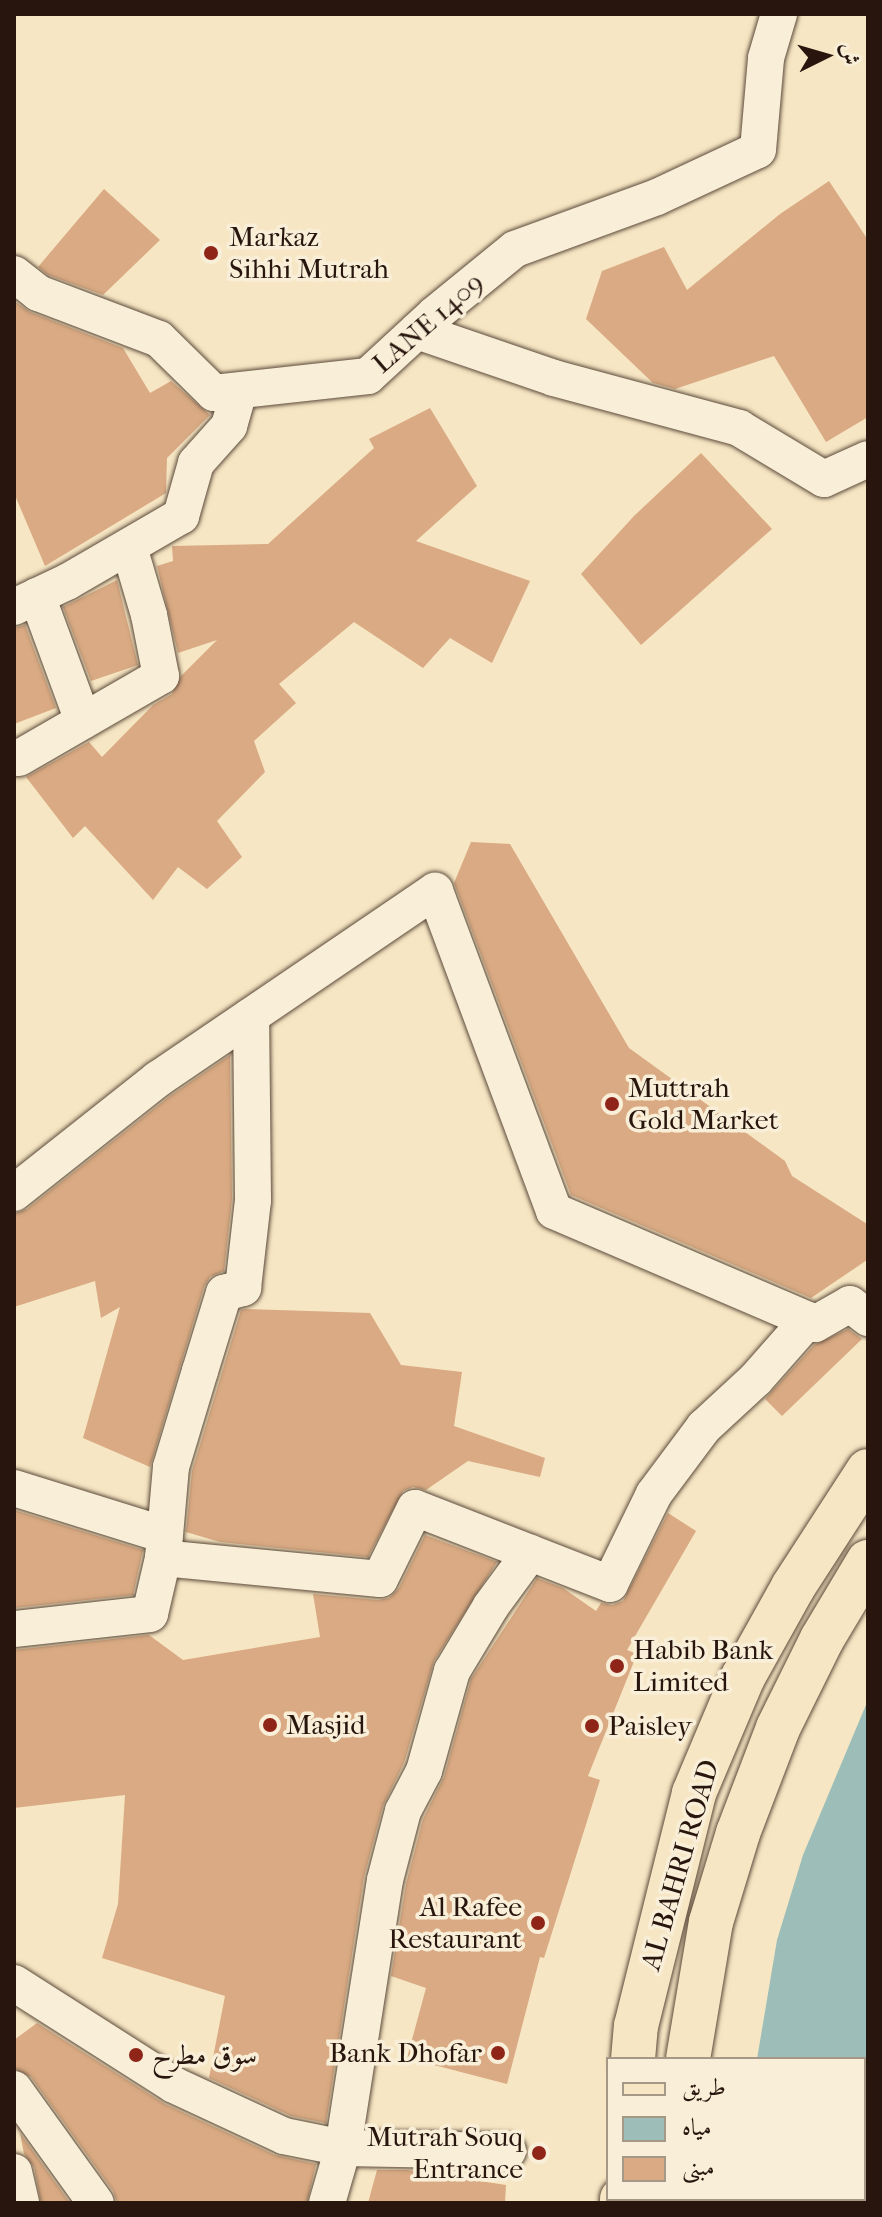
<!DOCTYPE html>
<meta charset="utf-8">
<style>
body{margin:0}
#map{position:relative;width:882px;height:2217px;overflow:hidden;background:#f6e6c3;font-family:"IM FELL French Canon",Amiri,serif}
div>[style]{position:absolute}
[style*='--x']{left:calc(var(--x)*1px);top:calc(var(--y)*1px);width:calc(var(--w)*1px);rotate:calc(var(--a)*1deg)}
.water>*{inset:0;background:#9dbeb8}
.building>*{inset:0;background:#d9aa83}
.roads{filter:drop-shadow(0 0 2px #5c4a3b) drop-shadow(0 0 2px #5c4a3b)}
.street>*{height:36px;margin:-18px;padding:0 18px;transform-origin:18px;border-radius:18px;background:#f9efd8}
.primary>*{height:44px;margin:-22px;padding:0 22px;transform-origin:22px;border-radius:22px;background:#f6e6c3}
.dots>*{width:22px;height:22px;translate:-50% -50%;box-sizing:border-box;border:4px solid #f9efd8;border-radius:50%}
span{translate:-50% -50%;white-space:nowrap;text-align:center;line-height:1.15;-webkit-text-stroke:7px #f9efd8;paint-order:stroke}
.poi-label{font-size:28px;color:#28160e}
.left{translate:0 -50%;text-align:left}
.right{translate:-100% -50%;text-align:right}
.street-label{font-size:28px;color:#28160e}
.frame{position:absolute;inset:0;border:16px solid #28160e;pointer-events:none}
.legend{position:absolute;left:606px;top:2057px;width:260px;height:144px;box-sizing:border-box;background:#f9efd8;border:2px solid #a59887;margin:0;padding:10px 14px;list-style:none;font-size:24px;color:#28160e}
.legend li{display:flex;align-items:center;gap:16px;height:40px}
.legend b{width:40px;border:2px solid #a59887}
.north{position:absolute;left:786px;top:16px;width:80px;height:80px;-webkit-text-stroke:6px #f9efd8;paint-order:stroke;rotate:85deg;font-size:22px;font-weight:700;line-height:32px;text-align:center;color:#28160e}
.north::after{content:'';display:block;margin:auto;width:28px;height:36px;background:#28160e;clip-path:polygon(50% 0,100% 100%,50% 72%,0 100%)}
</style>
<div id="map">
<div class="water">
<i style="clip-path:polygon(868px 1700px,868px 2203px,748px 2203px,748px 2199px,864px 2199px,864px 2059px,757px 2059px,777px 1940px,803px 1855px)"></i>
</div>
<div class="building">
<i style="clip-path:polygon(829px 181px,868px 240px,868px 417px,826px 442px,774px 356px,675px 389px,653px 383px,586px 319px,602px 271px,664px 247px,687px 290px,780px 214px)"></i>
<i style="clip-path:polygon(104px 189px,160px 240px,103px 295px,48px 275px,38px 267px)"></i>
<i style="clip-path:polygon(14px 301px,30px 312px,123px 348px,150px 393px,171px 381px,210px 415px,167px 458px,166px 493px,45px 566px,14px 493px)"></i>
<i style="clip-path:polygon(430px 408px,477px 486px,416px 541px,530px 581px,492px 663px,450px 638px,423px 668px,354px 622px,279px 684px,296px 703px,254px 741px,265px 772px,217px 821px,242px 857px,207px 889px,178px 867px,153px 900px,85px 826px,73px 838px,26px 777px,89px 742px,102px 757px,153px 705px,172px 694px,181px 676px,217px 640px,178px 653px,157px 566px,173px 561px,172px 546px,268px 544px,374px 448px,369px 439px)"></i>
<i style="clip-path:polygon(701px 453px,772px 529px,641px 645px,581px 574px,634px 516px)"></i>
<i style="clip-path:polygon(117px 580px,138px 665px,91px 681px,63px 607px)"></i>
<i style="clip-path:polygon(25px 625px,56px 708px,14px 724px,14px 628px)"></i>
<i style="clip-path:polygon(471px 842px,510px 844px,629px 1048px,785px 1161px,792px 1176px,867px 1224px,867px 1260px,811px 1298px,571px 1195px,454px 883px)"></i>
<i style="clip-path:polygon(230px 1055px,232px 1199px,224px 1271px,210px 1277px,204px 1287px,150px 1467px,83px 1438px,120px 1307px,101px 1318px,95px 1281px,14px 1307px,14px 1214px,27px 1209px,170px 1096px)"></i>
<i style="clip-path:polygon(245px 1309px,370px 1313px,401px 1365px,462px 1372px,454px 1426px,545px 1458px,540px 1477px,468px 1461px,426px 1490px,413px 1487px,403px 1491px,368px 1557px,220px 1542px,186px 1532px,192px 1471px,241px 1310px)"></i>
<i style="clip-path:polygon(848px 1329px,862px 1339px,782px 1416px,765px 1399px,814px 1345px)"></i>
<i style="clip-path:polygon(14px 1510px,143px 1550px,133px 1595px,14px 1608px)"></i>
<i style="clip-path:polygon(668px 1513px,696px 1531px,627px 1650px,637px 1654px,588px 1776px,600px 1780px,544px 1958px,540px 1957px,507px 2084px,407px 2058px,426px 1988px,391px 1976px,406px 1884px,423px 1819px,444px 1777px,471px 1679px,537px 1578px,563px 1588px,596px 1611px,601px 1603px,612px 1605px,623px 1601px)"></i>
<i style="clip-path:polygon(425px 1535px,497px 1562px,434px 1661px,404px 1763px,383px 1806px,364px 1877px,326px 2123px,291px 2116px,209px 2078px,225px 1996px,102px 1958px,118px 1904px,125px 1795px,14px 1808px,14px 1650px,149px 1635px,183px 1660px,320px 1637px,313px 1594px,378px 1600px,389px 1598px,399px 1588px)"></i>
<i style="clip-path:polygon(37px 2023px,165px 2104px,275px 2155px,316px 2164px,307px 2203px,117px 2203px,113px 2191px,31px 2077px,14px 2068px,14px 2040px)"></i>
<i style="clip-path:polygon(20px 2133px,70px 2203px,41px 2203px,34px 2167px,24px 2154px)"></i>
<i style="clip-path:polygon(377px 2170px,407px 2170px,506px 2185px,505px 2203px,368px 2203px)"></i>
</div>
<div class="roads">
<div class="street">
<i style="--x:14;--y:274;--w:31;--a:38"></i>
<i style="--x:38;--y:293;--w:129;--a:20.8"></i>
<i style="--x:159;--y:339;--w:77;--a:44.5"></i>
<i style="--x:214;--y:393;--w:155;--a:-6.3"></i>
<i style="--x:368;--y:376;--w:90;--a:-42.7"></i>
<i style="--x:434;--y:315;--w:104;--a:-39.2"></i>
<i style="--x:515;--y:249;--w:151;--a:-20.1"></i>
<i style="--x:657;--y:197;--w:111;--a:-25"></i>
<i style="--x:758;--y:150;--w:92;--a:-85"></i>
<i style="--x:766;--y:58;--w:46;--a:-73.5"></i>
<i style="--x:417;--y:331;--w:145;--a:18.9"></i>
<i style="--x:554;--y:378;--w:192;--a:15.1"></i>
<i style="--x:739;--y:428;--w:99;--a:31"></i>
<i style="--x:824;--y:479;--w:48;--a:-24.4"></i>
<i style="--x:37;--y:596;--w:133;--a:69.8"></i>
<i style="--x:14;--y:607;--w:59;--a:-25.3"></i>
<i style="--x:67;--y:582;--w:132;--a:-30.1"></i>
<i style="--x:181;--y:516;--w:55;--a:-74.2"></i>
<i style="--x:196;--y:463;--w:50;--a:-48.3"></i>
<i style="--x:229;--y:426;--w:35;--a:-74"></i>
<i style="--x:19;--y:758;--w:164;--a:-30"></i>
<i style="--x:161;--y:676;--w:62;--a:-101.1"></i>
<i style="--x:149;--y:615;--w:71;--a:-106.4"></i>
<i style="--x:14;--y:1193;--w:184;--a:-38.4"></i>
<i style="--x:158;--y:1079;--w:335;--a:-34.2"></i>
<i style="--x:435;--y:891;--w:341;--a:69.6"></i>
<i style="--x:554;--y:1211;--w:276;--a:23.2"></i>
<i style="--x:808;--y:1320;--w:79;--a:131.4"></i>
<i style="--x:756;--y:1379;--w:71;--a:137.3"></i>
<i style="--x:704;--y:1427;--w:84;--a:126.7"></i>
<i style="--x:654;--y:1494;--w:100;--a:116.1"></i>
<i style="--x:610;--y:1584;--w:209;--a:-158.7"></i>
<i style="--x:415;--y:1508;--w:79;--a:116.2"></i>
<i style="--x:380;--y:1579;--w:218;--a:-174.5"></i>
<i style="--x:163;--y:1558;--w:57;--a:103.1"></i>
<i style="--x:150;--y:1614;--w:137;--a:173.7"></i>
<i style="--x:808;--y:1320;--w:8;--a:30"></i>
<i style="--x:815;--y:1324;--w:40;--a:-29.7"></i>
<i style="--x:850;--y:1304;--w:23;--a:38"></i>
<i style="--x:14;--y:1488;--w:158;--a:17.3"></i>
<i style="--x:163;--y:1558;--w:91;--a:-85"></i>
<i style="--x:171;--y:1467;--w:100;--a:-73.2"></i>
<i style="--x:200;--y:1371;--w:82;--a:-72.9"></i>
<i style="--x:224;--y:1293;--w:20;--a:-15"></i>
<i style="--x:243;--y:1288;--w:89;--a:-83.5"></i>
<i style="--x:253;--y:1200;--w:184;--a:-90.6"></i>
<i style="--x:14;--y:1983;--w:190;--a:32.5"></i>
<i style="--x:174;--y:2085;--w:121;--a:24.9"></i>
<i style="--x:284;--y:2136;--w:60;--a:11.5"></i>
<i style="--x:343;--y:2148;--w:165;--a:1"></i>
<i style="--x:14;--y:2089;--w:140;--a:54.3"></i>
<i style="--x:14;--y:2172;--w:32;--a:77"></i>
<i style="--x:327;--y:2203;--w:57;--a:-73.8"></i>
<i style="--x:343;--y:2148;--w:271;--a:-81.1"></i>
<i style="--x:385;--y:1880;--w:71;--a:-75.4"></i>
<i style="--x:403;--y:1811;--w:45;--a:-62.3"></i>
<i style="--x:424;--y:1771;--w:104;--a:-74.4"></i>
<i style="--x:452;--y:1671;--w:76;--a:-59"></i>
<i style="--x:491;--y:1606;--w:66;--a:-53.7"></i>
</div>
<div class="primary">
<i style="--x:633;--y:2059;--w:33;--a:-85"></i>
<i style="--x:636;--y:2026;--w:240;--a:-76"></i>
<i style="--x:694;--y:1793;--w:126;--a:-67.1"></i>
<i style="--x:743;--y:1677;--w:103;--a:-60.9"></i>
<i style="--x:793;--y:1587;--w:138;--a:-57.1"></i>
<i style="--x:688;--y:2059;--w:139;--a:-80.5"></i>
<i style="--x:711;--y:1922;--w:93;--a:-73.1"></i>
<i style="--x:738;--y:1833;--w:112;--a:-69.1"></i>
<i style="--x:778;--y:1728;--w:99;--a:-63.7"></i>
<i style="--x:822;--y:1639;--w:90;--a:-59.1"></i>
<i style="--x:622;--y:2199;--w:4;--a:90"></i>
<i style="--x:677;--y:2203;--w:4;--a:-90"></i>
</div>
</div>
<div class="dots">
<i style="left:211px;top:253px;background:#8f2418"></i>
<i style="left:612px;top:1104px;background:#8f2418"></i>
<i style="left:617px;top:1666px;background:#8f2418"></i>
<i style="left:270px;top:1725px;background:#8f2418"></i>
<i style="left:592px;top:1726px;background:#8f2418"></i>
<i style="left:538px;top:1923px;background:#8f2418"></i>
<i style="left:498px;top:2053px;background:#8f2418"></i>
<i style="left:136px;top:2055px;background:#8f2418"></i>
<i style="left:539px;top:2153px;background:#8f2418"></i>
</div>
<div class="poi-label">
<span class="left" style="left:229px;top:253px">Markaz<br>Sihhi Mutrah</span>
<span class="left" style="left:628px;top:1104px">Muttrah<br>Gold Market</span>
<span class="left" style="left:633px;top:1666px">Habib Bank<br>Limited</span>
<span class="left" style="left:286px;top:1725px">Masjid</span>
<span class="left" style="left:608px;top:1726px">Paisley</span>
<span class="right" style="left:522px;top:1923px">Al Rafee<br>Restaurant</span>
<span class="right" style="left:482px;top:2053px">Bank Dhofar</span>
<span class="left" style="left:152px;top:2055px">سوق مطرح</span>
<span class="right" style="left:523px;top:2153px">Mutrah Souq<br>Entrance</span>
</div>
<div class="street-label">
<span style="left:428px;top:323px;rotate:-41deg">LANE 1409</span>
<span style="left:680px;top:1865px;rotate:-74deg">AL BAHRI ROAD</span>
</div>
<div class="frame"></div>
<ul class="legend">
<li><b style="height:10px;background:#f6e6c3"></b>طريق</li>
<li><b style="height:22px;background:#9dbeb8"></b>مياه</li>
<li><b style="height:22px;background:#d9aa83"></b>مبنى</li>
</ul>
<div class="north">ش</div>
</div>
